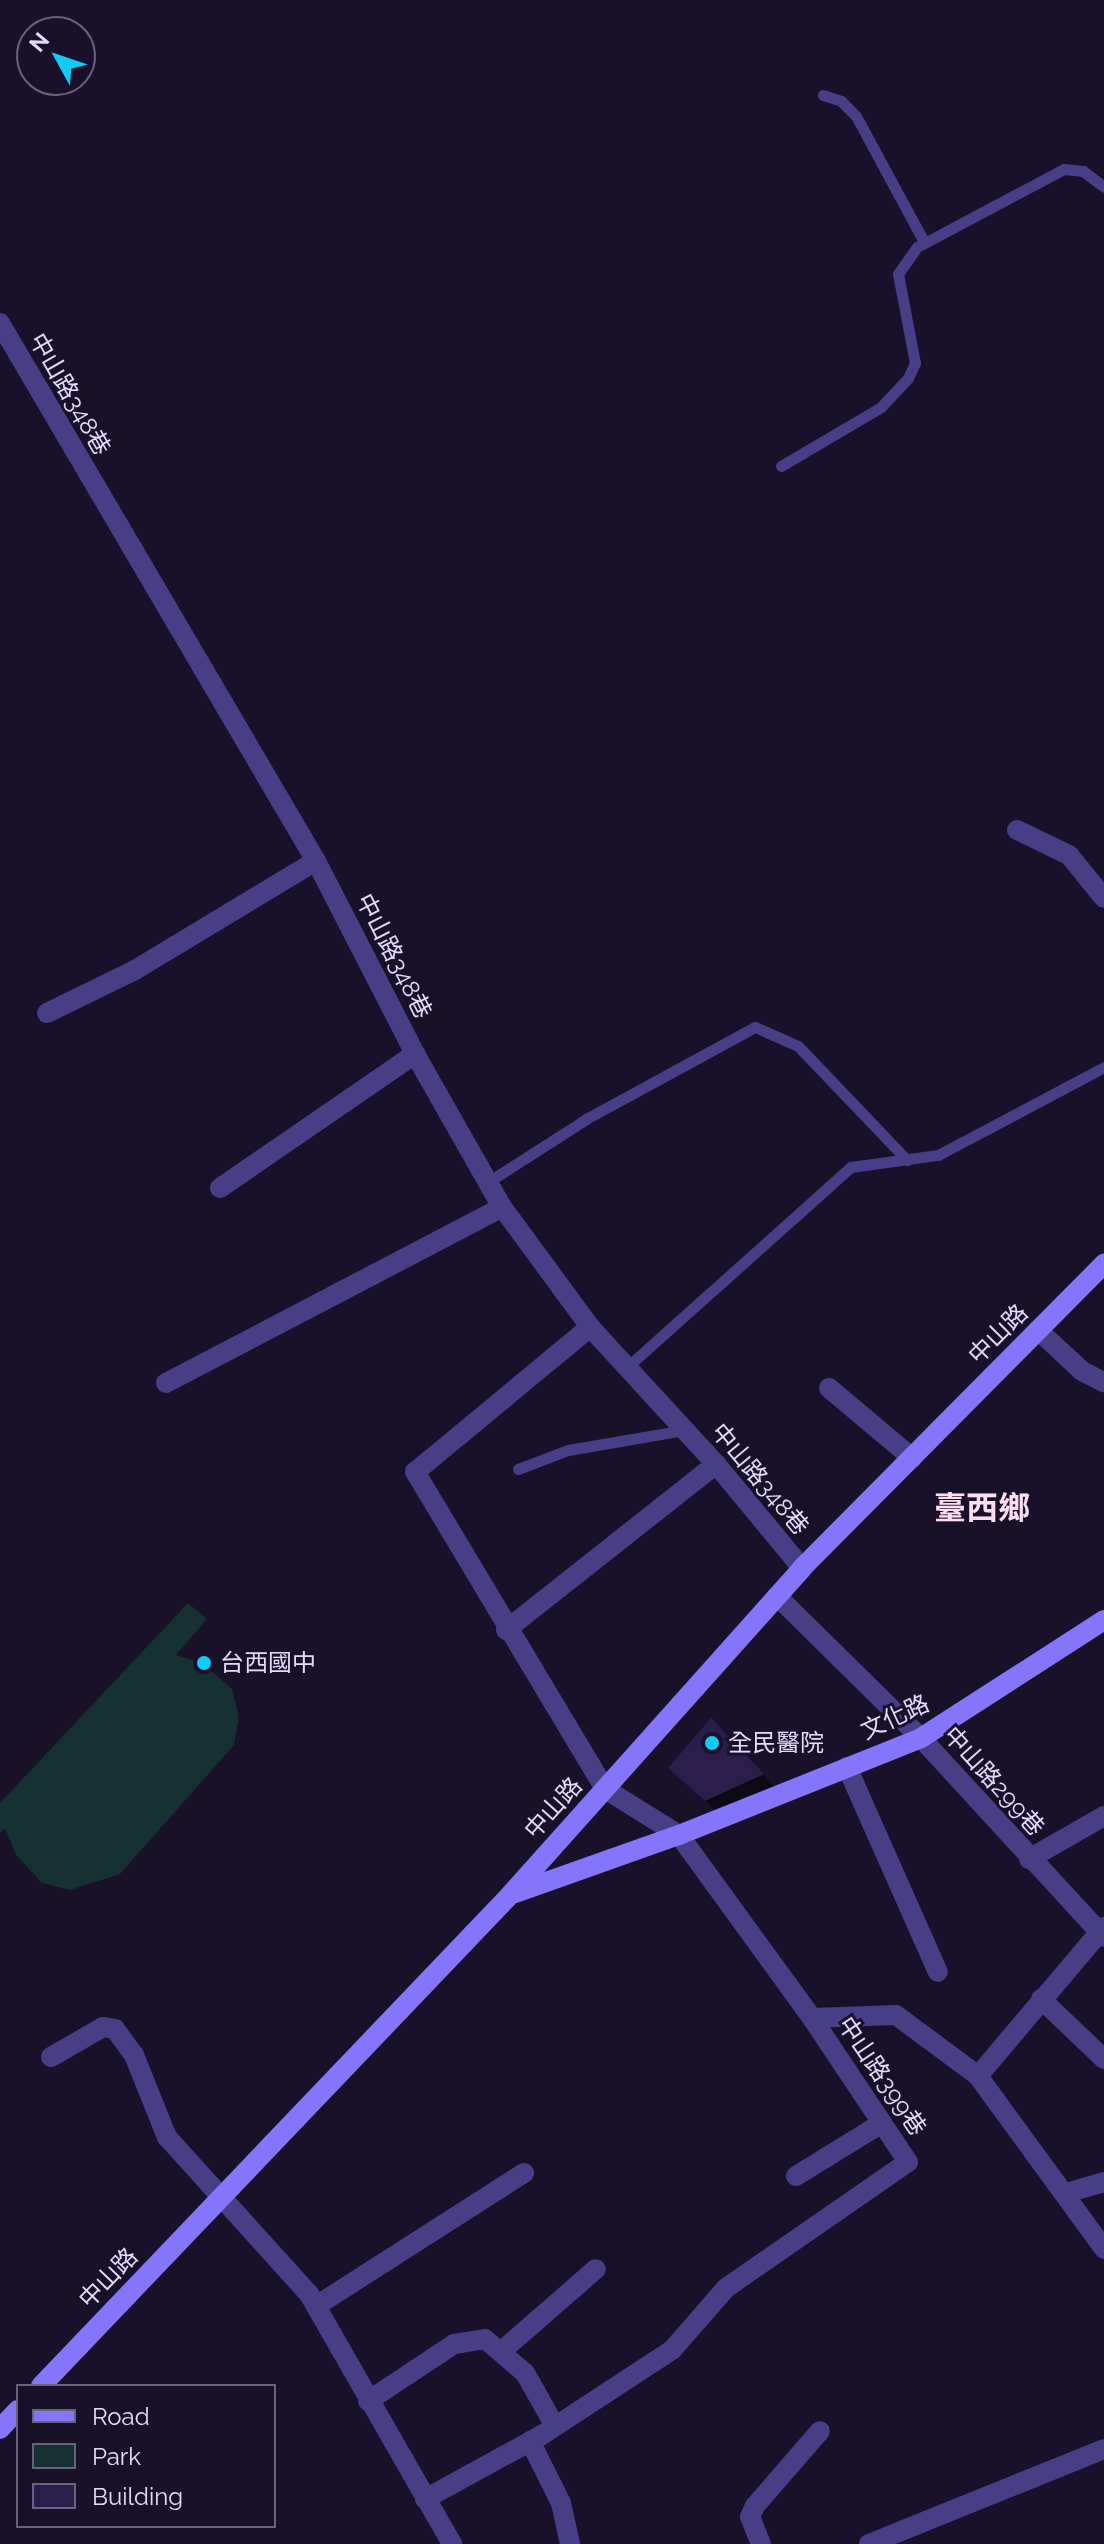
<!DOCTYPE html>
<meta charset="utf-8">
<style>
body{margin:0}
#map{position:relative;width:1104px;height:2544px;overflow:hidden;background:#181129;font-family:Raleway,"Noto Sans TC",sans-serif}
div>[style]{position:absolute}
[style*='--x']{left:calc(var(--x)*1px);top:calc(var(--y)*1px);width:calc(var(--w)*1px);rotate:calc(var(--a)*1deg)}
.green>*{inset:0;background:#153133}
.shadow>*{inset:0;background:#0007}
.building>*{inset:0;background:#2b1e4a}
.lane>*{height:11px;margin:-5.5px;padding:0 5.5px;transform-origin:5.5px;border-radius:5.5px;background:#473e86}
.street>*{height:20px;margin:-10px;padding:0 10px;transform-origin:10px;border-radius:10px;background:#473e86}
.secondary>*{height:20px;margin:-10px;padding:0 10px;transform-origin:10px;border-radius:10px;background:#8575fa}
.dots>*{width:22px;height:22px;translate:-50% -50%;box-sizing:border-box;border:4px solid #181129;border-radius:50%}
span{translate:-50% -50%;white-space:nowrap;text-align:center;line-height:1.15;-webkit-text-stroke:6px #181129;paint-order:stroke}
.street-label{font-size:24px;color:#e2dbfe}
.poi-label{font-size:24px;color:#e2dbfe}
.left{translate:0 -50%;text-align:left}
.district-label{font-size:32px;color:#feddef;font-weight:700}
.legend{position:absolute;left:16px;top:2384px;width:260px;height:144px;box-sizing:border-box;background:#181129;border:2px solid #69627e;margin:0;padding:10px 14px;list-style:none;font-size:24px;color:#e2dbfe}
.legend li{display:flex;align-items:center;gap:16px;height:40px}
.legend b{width:40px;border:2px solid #69627e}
.north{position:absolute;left:16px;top:16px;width:80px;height:80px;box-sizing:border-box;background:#181129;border:2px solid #69627e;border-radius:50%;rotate:310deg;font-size:22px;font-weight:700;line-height:32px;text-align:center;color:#e2dbfe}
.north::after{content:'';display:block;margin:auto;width:28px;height:36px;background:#0ecbf7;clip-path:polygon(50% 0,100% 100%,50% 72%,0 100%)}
</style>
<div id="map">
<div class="green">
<i style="clip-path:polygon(188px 1603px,207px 1619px,176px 1655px,202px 1663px,232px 1689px,239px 1717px,234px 1745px,120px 1874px,70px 1890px,42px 1883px,16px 1855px,5px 1828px,0 1833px,0 1803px)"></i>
</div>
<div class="shadow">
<i style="clip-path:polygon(733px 1742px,784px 1797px,728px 1822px,670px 1768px)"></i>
</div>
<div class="building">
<i style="clip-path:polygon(711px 1718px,764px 1774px,705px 1801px,668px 1768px)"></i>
</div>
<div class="lane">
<i style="--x:823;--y:95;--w:19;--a:18"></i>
<i style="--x:841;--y:101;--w:21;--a:45"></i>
<i style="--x:856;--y:116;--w:143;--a:61.6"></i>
<i style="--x:781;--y:466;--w:116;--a:-30.5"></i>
<i style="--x:881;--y:407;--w:40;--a:-47"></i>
<i style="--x:908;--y:378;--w:17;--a:-65"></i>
<i style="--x:915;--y:363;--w:91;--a:-100.8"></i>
<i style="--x:898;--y:274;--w:33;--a:-55"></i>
<i style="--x:917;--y:247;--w:166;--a:-28"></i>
<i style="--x:1064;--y:169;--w:19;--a:6"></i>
<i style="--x:1083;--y:171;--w:26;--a:37"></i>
<i style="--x:488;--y:1182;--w:117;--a:-32.7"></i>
<i style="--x:586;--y:1119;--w:192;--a:-28.6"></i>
<i style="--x:755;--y:1027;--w:47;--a:23.8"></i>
<i style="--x:798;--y:1046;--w:158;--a:46.3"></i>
<i style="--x:626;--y:1368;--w:302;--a:-41.8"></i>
<i style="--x:851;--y:1167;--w:88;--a:-7.9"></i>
<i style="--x:938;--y:1155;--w:188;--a:-27.9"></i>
<i style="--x:518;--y:1469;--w:53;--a:-20.8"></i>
<i style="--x:568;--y:1450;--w:119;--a:-9.7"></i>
</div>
<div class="street">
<i style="--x:0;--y:323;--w:624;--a:59.57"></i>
<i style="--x:316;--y:861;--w:217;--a:62.8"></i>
<i style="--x:415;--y:1054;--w:176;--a:60.4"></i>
<i style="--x:502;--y:1207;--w:149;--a:53.7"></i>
<i style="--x:590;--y:1327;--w:186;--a:47.4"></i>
<i style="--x:716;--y:1464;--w:135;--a:50.4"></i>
<i style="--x:1017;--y:830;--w:58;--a:25.7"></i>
<i style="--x:1069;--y:855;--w:55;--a:50.9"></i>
<i style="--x:47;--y:1013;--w:98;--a:-26"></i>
<i style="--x:135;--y:970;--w:211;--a:-31.1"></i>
<i style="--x:220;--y:1188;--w:237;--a:-34.5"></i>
<i style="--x:1038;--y:1330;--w:60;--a:43"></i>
<i style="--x:1082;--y:1371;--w:25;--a:27"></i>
<i style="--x:166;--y:1383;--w:379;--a:-27.6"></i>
<i style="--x:829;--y:1388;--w:109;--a:40.1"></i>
<i style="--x:777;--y:1596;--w:202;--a:44.6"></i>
<i style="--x:921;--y:1738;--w:270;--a:47.4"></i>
<i style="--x:506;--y:1630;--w:268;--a:-38.3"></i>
<i style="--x:847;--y:1767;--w:224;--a:66.1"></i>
<i style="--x:1029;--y:1859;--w:86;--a:-29.8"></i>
<i style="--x:1041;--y:1999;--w:87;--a:43.6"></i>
<i style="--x:812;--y:2018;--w:84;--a:-2"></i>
<i style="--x:896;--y:2015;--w:102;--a:36.6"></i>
<i style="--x:978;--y:2076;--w:214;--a:53.9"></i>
<i style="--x:51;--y:2057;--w:60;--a:-30"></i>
<i style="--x:103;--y:2027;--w:12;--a:9"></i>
<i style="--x:115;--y:2029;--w:32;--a:54"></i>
<i style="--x:134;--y:2055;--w:88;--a:68.1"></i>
<i style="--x:167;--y:2137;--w:212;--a:47.9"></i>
<i style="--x:309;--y:2294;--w:288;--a:60.2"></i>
<i style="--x:978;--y:2076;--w:195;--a:-49.8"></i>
<i style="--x:796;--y:2176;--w:101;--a:-31.6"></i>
<i style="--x:1066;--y:2193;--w:40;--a:-16"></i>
<i style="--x:316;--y:2306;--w:247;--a:-32.6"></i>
<i style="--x:503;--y:2350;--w:123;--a:-41.1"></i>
<i style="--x:368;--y:2401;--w:103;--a:-33.5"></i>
<i style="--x:454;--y:2344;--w:31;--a:-9"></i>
<i style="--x:485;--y:2339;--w:52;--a:40.4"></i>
<i style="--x:525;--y:2373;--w:61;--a:60.5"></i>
<i style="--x:530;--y:2441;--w:69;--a:63.4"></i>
<i style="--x:561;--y:2503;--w:42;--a:77.6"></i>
<i style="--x:425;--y:2499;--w:133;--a:-28.7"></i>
<i style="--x:542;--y:2435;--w:155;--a:-33.2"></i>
<i style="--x:672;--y:2350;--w:82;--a:-48.9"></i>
<i style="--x:726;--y:2288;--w:221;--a:-34.7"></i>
<i style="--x:908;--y:2162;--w:173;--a:-123.7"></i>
<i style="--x:812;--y:2018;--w:226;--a:-126"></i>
<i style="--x:679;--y:1835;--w:87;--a:-148.1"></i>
<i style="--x:605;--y:1789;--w:370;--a:-120.9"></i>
<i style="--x:415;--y:1472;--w:227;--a:-39.6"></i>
<i style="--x:761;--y:2544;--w:29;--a:-112"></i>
<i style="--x:750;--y:2517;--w:12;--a:-66"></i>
<i style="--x:755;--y:2506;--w:99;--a:-49.1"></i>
<i style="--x:869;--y:2544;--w:253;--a:-22"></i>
</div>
<div class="secondary">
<i style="--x:515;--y:1893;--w:174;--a:-19.5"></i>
<i style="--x:679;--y:1835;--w:261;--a:-21.8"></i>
<i style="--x:921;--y:1738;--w:218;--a:-32.8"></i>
<i style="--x:41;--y:2386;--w:680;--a:-46.31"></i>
<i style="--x:511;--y:1894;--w:437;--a:-48.2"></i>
<i style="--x:802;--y:1568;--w:429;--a:-45.2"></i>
<i style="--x:0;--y:2429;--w:26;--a:-47"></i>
</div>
<div class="dots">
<i style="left:204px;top:1663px;background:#0ecbf7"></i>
<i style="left:712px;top:1743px;background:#0ecbf7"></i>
</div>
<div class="street-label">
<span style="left:70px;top:394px;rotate:60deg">中山路348巷</span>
<span style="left:394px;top:956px;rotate:63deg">中山路348巷</span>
<span style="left:998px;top:1334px;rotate:-45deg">中山路</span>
<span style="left:760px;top:1479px;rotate:50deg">中山路348巷</span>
<span style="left:895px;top:1717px;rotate:-25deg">文化路</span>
<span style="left:994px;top:1781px;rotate:48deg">中山路299巷</span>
<span style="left:553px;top:1808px;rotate:-48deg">中山路</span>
<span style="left:882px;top:2076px;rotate:56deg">中山路399巷</span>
<span style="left:108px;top:2278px;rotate:-46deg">中山路</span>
</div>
<div class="poi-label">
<span class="left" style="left:220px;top:1663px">台西國中</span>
<span class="left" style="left:728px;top:1743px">全民醫院</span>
</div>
<div class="district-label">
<span style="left:982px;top:1508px">臺西鄉</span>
</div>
<ul class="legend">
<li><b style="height:10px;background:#8575fa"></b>Road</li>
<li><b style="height:22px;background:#153133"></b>Park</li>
<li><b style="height:22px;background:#2b1e4a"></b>Building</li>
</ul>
<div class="north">N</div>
</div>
